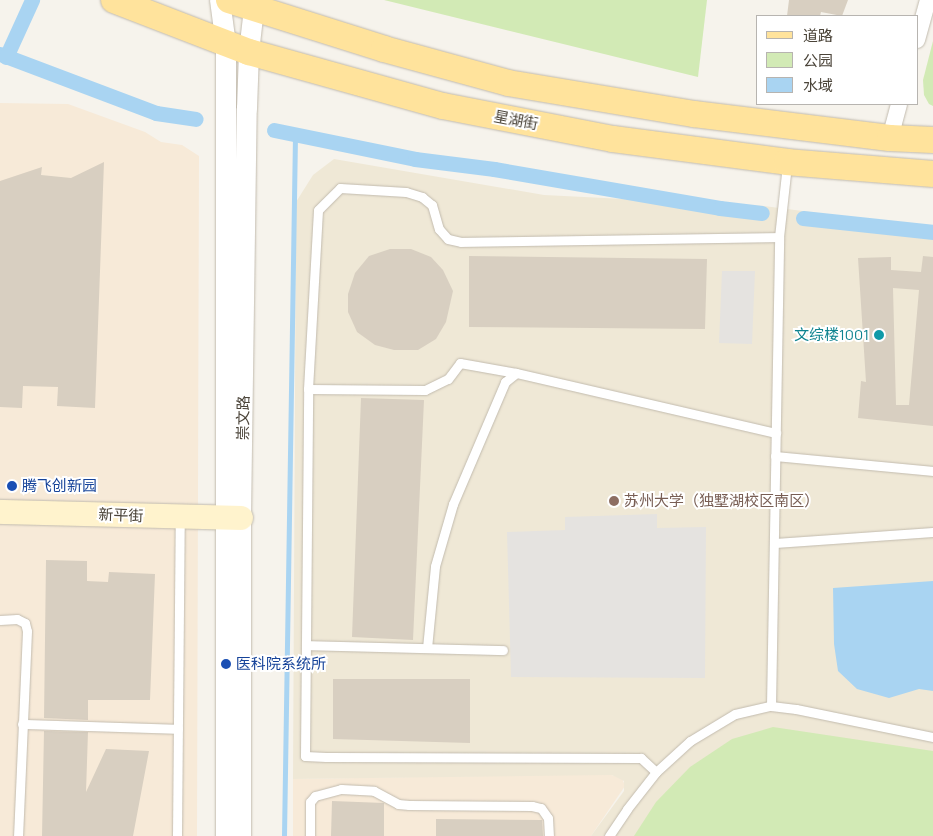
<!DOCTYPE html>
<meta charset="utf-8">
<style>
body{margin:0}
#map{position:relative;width:933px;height:836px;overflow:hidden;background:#f6f3ec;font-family:Manrope,"Noto Sans SC",sans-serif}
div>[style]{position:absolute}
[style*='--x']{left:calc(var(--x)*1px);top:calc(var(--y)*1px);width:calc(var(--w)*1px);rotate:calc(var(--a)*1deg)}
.commercial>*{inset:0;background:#f7ead8}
.education>*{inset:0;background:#efe8d6}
.green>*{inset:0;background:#d2eab5}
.parking>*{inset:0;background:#e5e3e0}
.water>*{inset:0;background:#a9d4f2}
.stream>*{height:4.5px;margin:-2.25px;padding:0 2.25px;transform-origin:2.25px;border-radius:2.25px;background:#a9d4f2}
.canal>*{height:15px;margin:-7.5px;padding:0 7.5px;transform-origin:7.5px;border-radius:7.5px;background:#a9d4f2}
.building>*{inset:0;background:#d8cfc1}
.roads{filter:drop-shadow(0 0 1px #c2bbae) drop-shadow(0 0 1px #c2bbae)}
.service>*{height:9px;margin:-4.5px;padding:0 4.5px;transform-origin:4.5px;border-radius:4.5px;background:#fff}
.minor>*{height:16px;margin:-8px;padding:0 8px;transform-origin:8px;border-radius:8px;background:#fff}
.tertiary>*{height:20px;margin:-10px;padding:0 10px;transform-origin:10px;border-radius:10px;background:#fff}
.secondary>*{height:24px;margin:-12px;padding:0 12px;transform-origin:12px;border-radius:12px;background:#fff3cd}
.primary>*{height:26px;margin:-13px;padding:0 13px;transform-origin:13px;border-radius:13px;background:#ffe39c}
.dots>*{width:14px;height:14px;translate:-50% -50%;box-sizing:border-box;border:2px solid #fff;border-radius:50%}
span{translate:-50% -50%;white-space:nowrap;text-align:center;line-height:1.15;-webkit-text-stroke:4px #fff;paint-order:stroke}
.street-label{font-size:15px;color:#4b4439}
.culture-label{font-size:15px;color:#0d838f}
.right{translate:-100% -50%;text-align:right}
.transit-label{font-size:15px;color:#164399}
.left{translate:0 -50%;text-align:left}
.education-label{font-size:15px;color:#785e54}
.legend{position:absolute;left:756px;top:15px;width:162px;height:90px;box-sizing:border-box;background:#fff;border:1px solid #b7b4b0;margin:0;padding:6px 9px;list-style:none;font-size:15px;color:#4b4439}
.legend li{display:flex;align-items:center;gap:10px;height:25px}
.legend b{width:25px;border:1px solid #b7b4b0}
</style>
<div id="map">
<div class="commercial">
<i style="clip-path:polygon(0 103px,68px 104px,145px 132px,161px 142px,182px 145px,199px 156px,197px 836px,0 836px)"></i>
<i style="clip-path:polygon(608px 774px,622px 778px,625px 786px,591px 836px,293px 836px,293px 779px)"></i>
</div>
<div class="education">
<i style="clip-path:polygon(334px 159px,544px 195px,764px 206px,933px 228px,933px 836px,591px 836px,624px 791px,624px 781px,612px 775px,293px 779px,296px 202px,313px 175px)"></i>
</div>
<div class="green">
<i style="clip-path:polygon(384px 0,707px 0,698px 77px)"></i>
<i style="clip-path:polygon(933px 41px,933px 106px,929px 104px,924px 95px,923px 80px)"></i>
<i style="clip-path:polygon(773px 727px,933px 751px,933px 836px,634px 836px,656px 802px,690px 767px,732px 739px)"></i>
</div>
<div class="parking">
<i style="clip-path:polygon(722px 271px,755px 271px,752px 344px,719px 343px)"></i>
<i style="clip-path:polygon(657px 514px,657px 528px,706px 527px,705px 678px,511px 677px,507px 532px,565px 530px,565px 517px)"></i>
</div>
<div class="water">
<i style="clip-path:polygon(933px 581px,933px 691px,919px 689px,889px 698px,857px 689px,838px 671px,834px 644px,833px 588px)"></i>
</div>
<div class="stream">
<i style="--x:284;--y:836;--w:703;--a:-89.1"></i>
</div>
<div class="canal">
<i style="--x:0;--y:54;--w:167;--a:20.7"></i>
<i style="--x:156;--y:113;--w:40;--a:8.5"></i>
<i style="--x:6;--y:57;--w:63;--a:-65.5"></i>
<i style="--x:274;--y:130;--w:144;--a:11.6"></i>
<i style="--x:415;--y:159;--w:80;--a:7.2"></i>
<i style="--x:494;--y:169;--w:229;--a:9.8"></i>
<i style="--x:720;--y:208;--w:42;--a:6.8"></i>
<i style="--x:803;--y:218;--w:131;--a:6.1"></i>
</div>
<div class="building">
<i style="clip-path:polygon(789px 0,848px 0,842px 16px,821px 12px,820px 16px,787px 16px)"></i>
<i style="clip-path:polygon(104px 162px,95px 408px,57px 406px,58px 387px,23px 386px,22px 408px,0 407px,0 181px,42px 167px,41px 175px,71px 178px)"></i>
<i style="clip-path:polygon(390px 249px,411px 249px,431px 257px,443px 270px,453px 291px,446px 322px,436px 339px,418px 350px,394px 350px,375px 345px,357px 332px,348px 312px,348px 294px,355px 273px,369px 256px)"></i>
<i style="clip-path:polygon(469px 256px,707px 259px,705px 329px,469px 327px)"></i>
<i style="clip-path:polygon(evenodd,923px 256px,933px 257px,933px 426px,858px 418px,861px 381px,866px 382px,858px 258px,891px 257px,891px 270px,921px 272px,923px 256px,893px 288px,919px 290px,909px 405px,896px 405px,893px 288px)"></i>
<i style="clip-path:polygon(361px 398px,424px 400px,413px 640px,352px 637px)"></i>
<i style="clip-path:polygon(46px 560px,87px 561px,87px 581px,108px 582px,109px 572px,155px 574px,150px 700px,88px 700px,88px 720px,44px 718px)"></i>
<i style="clip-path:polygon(333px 679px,470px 679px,470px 743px,333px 739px)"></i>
<i style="clip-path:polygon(44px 731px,88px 732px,86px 792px,106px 749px,149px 751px,133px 836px,42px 836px)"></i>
<i style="clip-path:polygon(332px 801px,384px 803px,384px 836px,331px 836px)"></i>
<i style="clip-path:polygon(436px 819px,542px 820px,543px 836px,436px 836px)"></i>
</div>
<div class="roads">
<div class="service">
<i style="--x:308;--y:389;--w:117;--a:0.5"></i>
<i style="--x:425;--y:390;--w:25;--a:-26"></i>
<i style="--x:448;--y:379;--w:20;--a:-53"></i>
<i style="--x:460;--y:363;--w:57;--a:10.1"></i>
<i style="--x:775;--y:456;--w:159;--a:5.4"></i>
<i style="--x:775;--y:543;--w:158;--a:-4"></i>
<i style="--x:0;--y:620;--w:17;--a:-3"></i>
<i style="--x:17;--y:619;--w:9;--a:27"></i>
<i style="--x:25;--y:623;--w:8;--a:76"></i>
<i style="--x:27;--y:631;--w:205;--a:92.5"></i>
<i style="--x:306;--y:645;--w:197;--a:1.5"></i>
<i style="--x:427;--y:648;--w:82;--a:-84.4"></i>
<i style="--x:435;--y:566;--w:65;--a:-73.8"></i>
<i style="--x:453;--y:504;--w:133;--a:-66.9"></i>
<i style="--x:505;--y:382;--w:14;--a:-39"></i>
<i style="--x:516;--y:373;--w:267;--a:13"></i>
<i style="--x:771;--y:706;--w:469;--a:-89"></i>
<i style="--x:779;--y:237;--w:72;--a:-83.7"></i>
<i style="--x:22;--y:724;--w:156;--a:1.8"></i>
<i style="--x:656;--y:772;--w:21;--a:-137"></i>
<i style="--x:641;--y:758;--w:315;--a:-179.8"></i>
<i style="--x:326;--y:757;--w:21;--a:-177"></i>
<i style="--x:305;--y:756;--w:367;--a:-89.5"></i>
<i style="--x:308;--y:389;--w:179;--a:-86.8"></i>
<i style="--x:318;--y:210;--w:31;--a:-45"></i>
<i style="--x:340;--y:188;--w:66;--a:3.5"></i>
<i style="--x:406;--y:192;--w:17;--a:17"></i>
<i style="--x:422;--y:197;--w:13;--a:39"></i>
<i style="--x:432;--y:205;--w:25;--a:74"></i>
<i style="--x:439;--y:229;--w:13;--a:48"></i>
<i style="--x:448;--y:239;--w:13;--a:13"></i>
<i style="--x:461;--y:242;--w:318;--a:-0.9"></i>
<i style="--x:177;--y:836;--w:319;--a:-89.5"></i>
<i style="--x:310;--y:836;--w:34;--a:-90"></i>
<i style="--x:310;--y:802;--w:8;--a:-50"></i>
<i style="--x:315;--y:796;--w:27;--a:-15"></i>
<i style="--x:341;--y:789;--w:33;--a:3"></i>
<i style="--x:374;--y:791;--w:27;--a:28"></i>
<i style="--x:398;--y:804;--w:11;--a:5"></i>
<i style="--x:409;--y:805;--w:123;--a:0.5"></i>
<i style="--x:532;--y:806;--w:9;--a:13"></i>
<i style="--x:541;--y:808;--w:12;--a:55"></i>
<i style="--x:548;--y:818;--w:18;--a:87"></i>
<i style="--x:609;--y:836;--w:32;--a:-56"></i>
<i style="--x:627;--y:809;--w:47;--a:-51.9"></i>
<i style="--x:656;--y:772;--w:46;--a:-42.4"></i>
<i style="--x:690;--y:741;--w:52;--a:-31"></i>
<i style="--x:735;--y:714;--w:37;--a:-13"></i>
<i style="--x:771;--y:706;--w:25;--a:7"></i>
<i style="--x:796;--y:709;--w:140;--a:11.6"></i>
</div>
<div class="minor">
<i style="--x:917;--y:40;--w:41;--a:-74.6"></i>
<i style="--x:890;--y:138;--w:35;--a:-75"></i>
</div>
<div class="tertiary">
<i style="--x:220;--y:0;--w:45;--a:82.4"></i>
<i style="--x:226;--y:45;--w:791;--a:90"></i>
<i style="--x:241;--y:836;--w:318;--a:-90"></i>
<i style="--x:241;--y:518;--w:409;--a:-89.2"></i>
<i style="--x:247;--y:109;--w:57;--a:-88"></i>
<i style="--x:249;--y:52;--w:52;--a:-83.4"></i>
</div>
<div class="secondary">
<i style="--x:0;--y:512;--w:241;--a:1.4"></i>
</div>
<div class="primary">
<i style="--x:114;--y:0;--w:145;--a:21.1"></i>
<i style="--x:249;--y:52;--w:201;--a:15.6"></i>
<i style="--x:443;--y:106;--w:173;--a:11"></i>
<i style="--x:613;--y:139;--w:176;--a:7.5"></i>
<i style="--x:787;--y:162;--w:146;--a:4.7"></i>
<i style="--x:229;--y:0;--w:163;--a:17.5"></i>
<i style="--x:384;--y:49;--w:129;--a:15.3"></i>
<i style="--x:508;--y:83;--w:189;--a:9.5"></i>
<i style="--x:694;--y:114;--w:197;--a:7"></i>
<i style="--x:890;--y:138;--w:43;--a:2.7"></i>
</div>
</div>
<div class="dots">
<i style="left:879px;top:335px;background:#0f9aa8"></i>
<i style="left:12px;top:486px;background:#1a4fb4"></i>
<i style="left:614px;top:501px;background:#8d6e63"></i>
<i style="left:226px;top:664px;background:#1a4fb4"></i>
</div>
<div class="street-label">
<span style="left:516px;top:120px;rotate:11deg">星湖街</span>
<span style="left:243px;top:418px;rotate:-89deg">崇文路</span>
<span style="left:121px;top:515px;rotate:2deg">新平街</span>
</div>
<div class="culture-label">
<span class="right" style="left:869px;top:335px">文综楼1001</span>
</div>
<div class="transit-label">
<span class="left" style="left:22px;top:486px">腾飞创新园</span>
<span class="left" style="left:236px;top:664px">医科院系统所</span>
</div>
<div class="education-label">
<span class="left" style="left:624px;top:501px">苏州大学（独墅湖校区南区）</span>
</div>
<ul class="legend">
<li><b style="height:6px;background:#ffe39c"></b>道路</li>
<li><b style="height:14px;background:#d2eab5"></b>公园</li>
<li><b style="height:14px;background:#a9d4f2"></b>水域</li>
</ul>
</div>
